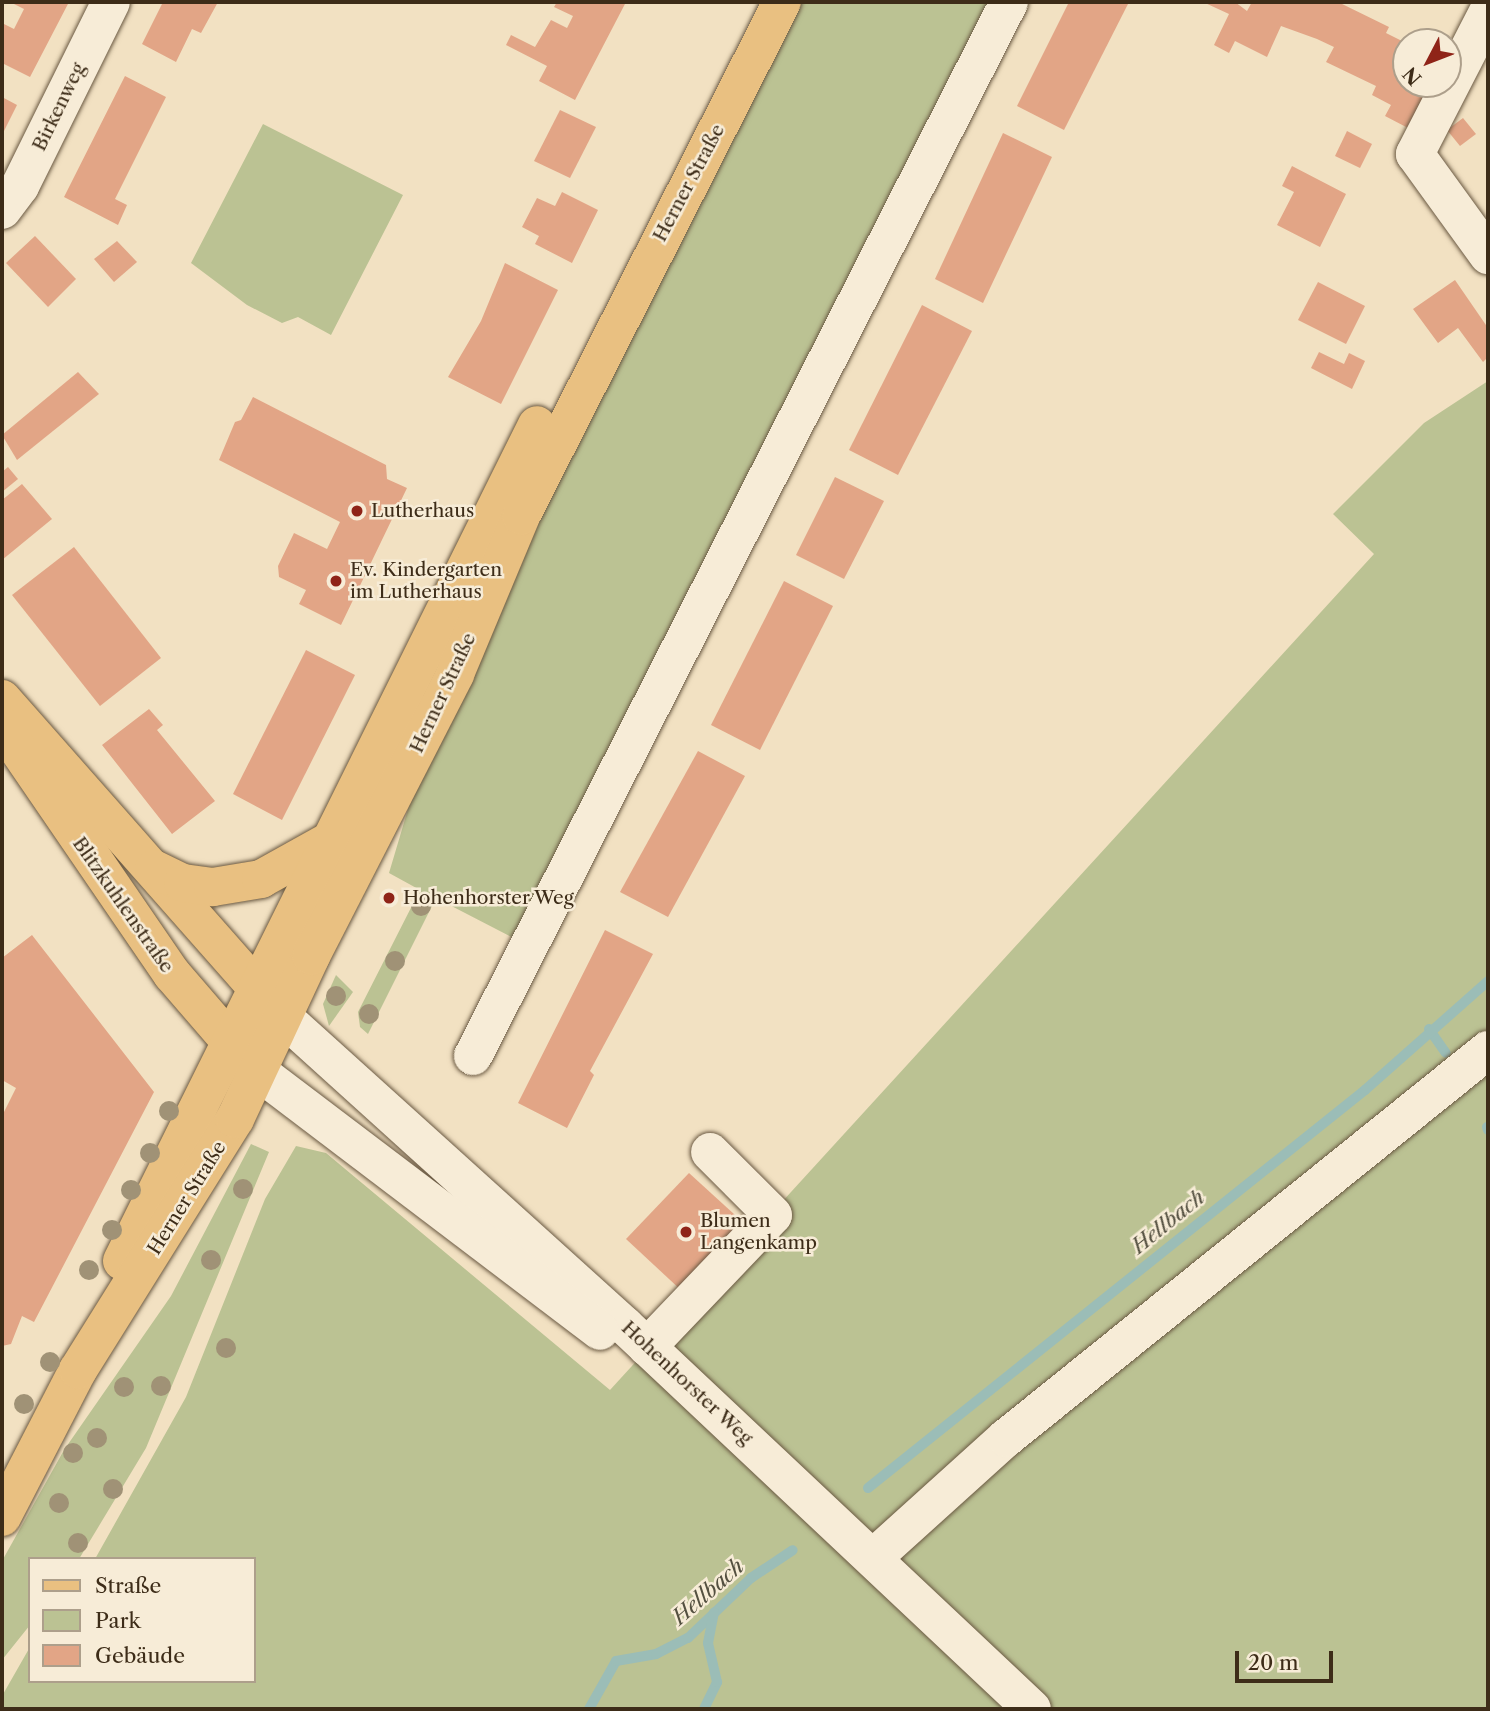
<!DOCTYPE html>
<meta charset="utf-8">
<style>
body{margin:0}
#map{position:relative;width:1490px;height:1711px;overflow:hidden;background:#f2e1c2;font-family:"Libre Caslon Text",serif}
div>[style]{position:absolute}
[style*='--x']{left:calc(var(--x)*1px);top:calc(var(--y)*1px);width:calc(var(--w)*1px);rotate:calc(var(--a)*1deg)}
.green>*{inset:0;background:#bbc293}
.stream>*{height:10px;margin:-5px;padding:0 5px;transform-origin:5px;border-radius:5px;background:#9bbdb7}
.building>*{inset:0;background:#e2a586}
.roads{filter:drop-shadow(0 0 2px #6a5942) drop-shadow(0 0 2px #6a5942)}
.minor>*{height:38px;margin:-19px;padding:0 19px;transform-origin:19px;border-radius:19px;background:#f7ecd7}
.major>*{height:38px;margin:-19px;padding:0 19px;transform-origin:19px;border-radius:19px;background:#e9c081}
.trees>*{width:20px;height:20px;margin:-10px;border-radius:50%;background:#a09276}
.dots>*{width:19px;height:19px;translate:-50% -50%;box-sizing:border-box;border:4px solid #f7ecd7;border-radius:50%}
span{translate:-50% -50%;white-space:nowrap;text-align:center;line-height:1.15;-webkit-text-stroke:5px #f7ecd7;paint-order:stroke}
.street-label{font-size:19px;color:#3d2c18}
.poi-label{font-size:19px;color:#3d2c18}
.left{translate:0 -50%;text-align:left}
.water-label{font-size:21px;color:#545040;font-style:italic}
.frame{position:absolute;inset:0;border:4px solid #3d2c18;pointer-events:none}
.legend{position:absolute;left:28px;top:1557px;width:228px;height:126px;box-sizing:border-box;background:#f7ecd7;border:2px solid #ad9f8b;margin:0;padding:9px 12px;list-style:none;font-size:21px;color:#3d2c18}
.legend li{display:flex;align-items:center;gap:14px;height:35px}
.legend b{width:35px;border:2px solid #ad9f8b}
.north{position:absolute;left:1392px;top:28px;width:70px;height:70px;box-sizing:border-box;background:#f7ecd7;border:2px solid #ad9f8b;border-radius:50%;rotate:228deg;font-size:19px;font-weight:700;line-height:28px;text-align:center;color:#3d2c18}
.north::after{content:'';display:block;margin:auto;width:24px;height:32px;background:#8f2418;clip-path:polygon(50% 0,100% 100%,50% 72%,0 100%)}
.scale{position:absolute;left:1235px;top:1651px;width:98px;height:32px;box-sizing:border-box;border:4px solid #3d2c18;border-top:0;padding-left:9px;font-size:21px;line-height:24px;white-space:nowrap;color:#3d2c18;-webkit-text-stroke:5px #f7ecd7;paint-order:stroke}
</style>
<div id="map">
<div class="green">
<i style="clip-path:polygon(795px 2px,992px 2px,517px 940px,436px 898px,368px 1034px,360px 1027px,358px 1012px,420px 890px,389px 873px,414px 789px,512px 572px)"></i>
<i style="clip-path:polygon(263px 124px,403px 195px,331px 335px,298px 317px,282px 323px,247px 305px,191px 263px)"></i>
<i style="clip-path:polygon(1488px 381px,1488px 1709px,2px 1709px,2px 1696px,30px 1647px,30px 1681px,254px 1681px,254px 1559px,95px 1559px,186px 1397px,265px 1199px,296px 1146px,326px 1153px,610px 1390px,1374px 554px,1333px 514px,1424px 423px)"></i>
<i style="clip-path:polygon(336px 975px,353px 992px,329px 1026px,323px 1004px)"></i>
<i style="clip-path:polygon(251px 1144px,269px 1152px,146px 1448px,79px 1559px,30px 1559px,30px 1625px,2px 1660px,2px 1561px,64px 1450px,171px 1296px)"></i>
</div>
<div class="stream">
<i style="--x:1429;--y:1029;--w:29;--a:55"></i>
<i style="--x:1487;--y:1127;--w:3;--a:72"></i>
<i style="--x:868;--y:1488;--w:637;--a:-38.69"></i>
<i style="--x:1365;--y:1090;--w:164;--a:-41.5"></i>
<i style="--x:589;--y:1709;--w:55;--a:-60.6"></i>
<i style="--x:616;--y:1661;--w:41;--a:-9.9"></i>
<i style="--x:656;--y:1654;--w:36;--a:-27"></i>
<i style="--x:688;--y:1638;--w:87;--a:-43.6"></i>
<i style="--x:751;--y:1578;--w:50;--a:-33.7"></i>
<i style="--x:704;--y:1709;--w:30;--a:-64"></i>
<i style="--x:717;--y:1682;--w:40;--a:-103"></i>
<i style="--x:708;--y:1643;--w:31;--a:-79"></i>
</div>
<div class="building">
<i style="clip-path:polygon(10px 2px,69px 2px,30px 77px,2px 63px,2px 23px,14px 29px,24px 9px)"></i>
<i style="clip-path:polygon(163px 2px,218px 2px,201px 33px,192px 29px,176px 62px,142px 44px)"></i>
<i style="clip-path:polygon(557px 2px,626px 2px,575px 100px,539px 81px,547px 66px,506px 45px,511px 35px,535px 47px,551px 20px,567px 28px,573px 16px,554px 7px)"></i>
<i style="clip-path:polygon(1069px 2px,1129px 2px,1064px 130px,1017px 106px)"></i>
<i style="clip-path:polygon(1203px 2px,1235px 2px,1247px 11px,1252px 2px,1338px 2px,1389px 27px,1386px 33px,1406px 43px,1406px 84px,1430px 84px,1408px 128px,1385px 116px,1391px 105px,1372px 95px,1376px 86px,1326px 62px,1334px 47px,1317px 39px,1281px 26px,1267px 57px,1235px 41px,1229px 53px,1214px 45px,1229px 14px)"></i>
<i style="clip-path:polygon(125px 76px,166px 97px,115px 199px,127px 205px,118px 225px,64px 197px)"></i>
<i style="clip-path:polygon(2px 97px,17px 105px,2px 135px)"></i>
<i style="clip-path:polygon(560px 110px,596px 127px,570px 178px,534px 161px)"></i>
<i style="clip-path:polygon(1463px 118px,1476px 134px,1460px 146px,1447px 130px)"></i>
<i style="clip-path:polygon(1347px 131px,1372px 144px,1360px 168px,1335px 156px)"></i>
<i style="clip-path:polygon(1003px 133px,1052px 157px,983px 303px,935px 279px)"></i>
<i style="clip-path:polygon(1292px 166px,1346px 194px,1320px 247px,1277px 225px,1294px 192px,1282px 186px)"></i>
<i style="clip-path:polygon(562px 192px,598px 210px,572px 263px,535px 244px,539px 236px,522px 227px,537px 198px,555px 206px)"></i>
<i style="clip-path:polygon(35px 236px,76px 279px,48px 307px,6px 263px)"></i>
<i style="clip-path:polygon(117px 241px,137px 262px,114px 282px,94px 259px)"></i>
<i style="clip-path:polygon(505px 263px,558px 290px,501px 404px,448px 377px,481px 321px)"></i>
<i style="clip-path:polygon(1455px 280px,1488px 328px,1488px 357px,1483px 362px,1458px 328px,1438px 343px,1413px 309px)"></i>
<i style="clip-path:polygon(1318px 282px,1365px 306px,1346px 344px,1298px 320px)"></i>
<i style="clip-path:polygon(922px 305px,972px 331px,898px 475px,849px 450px)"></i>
<i style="clip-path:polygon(1319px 352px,1344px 364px,1349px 353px,1365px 361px,1352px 389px,1311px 368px)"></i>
<i style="clip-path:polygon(78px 372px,99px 394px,17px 460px,2px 435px)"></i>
<i style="clip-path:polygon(253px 397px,386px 465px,387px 479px,407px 488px,341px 625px,299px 604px,306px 590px,279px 577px,278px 566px,294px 533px,327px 549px,340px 522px,219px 460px,235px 422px,241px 420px)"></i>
<i style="clip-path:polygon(8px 467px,18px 479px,2px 492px,2px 472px)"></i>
<i style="clip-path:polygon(835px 477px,884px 501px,844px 579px,796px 555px)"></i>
<i style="clip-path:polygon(22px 484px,52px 519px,2px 560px,2px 500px)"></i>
<i style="clip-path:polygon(74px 547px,161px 658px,100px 706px,12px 595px)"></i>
<i style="clip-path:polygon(784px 581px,833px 606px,760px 750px,711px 725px)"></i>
<i style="clip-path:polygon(306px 650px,355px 675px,282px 820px,233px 794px)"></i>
<i style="clip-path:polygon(149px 709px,163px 725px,157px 730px,215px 801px,172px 834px,102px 745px)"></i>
<i style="clip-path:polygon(698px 751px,745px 776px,668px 917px,620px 892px)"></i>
<i style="clip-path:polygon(605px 930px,653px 954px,590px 1071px,594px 1075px,567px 1128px,518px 1103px)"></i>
<i style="clip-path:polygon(32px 935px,154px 1092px,34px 1322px,22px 1316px,11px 1344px,2px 1346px,2px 1116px,16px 1088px,2px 1080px,2px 958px)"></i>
<i style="clip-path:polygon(689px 1173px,746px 1225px,683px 1292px,626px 1239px)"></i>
</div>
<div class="roads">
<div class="minor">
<i style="--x:1488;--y:12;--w:160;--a:117.2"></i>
<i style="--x:1415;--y:154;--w:125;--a:54.1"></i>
<i style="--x:2;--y:210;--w:30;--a:-53"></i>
<i style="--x:20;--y:186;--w:205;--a:-63.7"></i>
<i style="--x:283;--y:1017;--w:460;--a:42.1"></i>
<i style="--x:624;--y:1325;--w:560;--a:43.26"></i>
<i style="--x:473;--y:1056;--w:1182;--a:-63.04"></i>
<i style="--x:259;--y:1072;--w:428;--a:37.2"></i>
<i style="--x:647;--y:1347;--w:182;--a:-46.3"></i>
<i style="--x:773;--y:1215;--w:89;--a:-135"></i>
<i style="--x:873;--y:1558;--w:179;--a:-42.1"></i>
<i style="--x:1006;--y:1438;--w:619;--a:-38.83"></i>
</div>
<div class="major">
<i style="--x:2;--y:699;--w:411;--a:48.6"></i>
<i style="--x:2;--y:726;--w:301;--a:55.6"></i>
<i style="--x:172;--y:974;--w:115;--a:49.2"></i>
<i style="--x:154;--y:869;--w:32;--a:26"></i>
<i style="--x:183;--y:883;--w:30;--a:8"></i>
<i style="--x:213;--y:887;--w:49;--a:-9.5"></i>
<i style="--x:261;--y:879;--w:72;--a:-29.1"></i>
<i style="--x:122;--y:1261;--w:933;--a:-63.6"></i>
<i style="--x:2;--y:1517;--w:165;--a:-62.7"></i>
<i style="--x:78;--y:1370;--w:296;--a:-58"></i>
<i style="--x:235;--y:1119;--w:180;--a:-65"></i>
<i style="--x:311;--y:956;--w:317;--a:-62.9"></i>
<i style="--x:455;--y:674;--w:171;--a:-67.3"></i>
<i style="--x:521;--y:516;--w:576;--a:-63.08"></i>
</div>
</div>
<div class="trees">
<i style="left:421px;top:906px"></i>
<i style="left:395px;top:961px"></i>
<i style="left:336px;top:996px"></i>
<i style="left:369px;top:1014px"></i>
<i style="left:169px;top:1111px"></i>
<i style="left:150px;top:1153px"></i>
<i style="left:243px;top:1189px"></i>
<i style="left:131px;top:1190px"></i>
<i style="left:112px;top:1230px"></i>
<i style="left:211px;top:1260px"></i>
<i style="left:89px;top:1270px"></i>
<i style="left:226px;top:1348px"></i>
<i style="left:50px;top:1362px"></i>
<i style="left:161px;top:1386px"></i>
<i style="left:124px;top:1387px"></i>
<i style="left:24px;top:1404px"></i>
<i style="left:97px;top:1438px"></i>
<i style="left:73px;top:1453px"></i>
<i style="left:113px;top:1489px"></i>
<i style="left:59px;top:1503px"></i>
<i style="left:78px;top:1543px"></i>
</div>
<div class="dots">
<i style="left:357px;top:511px;background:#8f2418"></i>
<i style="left:336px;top:581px;background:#8f2418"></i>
<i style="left:389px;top:898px;background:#8f2418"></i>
<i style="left:686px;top:1232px;background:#8f2418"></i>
</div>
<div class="street-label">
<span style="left:59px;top:107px;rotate:-64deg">Birkenweg</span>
<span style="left:689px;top:183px;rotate:-62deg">Herner Straße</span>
<span style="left:443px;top:693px;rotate:-65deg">Herner Straße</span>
<span style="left:123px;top:905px;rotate:55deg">Blitzkuhlenstraße</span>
<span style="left:187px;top:1198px;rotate:-58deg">Herner Straße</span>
<span style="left:687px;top:1383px;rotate:43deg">Hohenhorster Weg</span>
</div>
<div class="poi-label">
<span class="left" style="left:371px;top:511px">Lutherhaus</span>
<span class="left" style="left:350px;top:581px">Ev. Kindergarten<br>im Lutherhaus</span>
<span class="left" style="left:403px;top:898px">Hohenhorster Weg</span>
<span class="left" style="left:700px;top:1232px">Blumen<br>Langenkamp</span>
</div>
<div class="water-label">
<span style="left:1168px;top:1222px;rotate:-39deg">Hellbach</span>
<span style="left:708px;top:1592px;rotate:-41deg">Hellbach</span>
</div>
<div class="frame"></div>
<ul class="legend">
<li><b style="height:9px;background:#e9c081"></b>Straße</li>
<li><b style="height:19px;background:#bbc293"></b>Park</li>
<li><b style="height:19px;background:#e2a586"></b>Gebäude</li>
</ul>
<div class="north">N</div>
<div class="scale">20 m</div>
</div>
